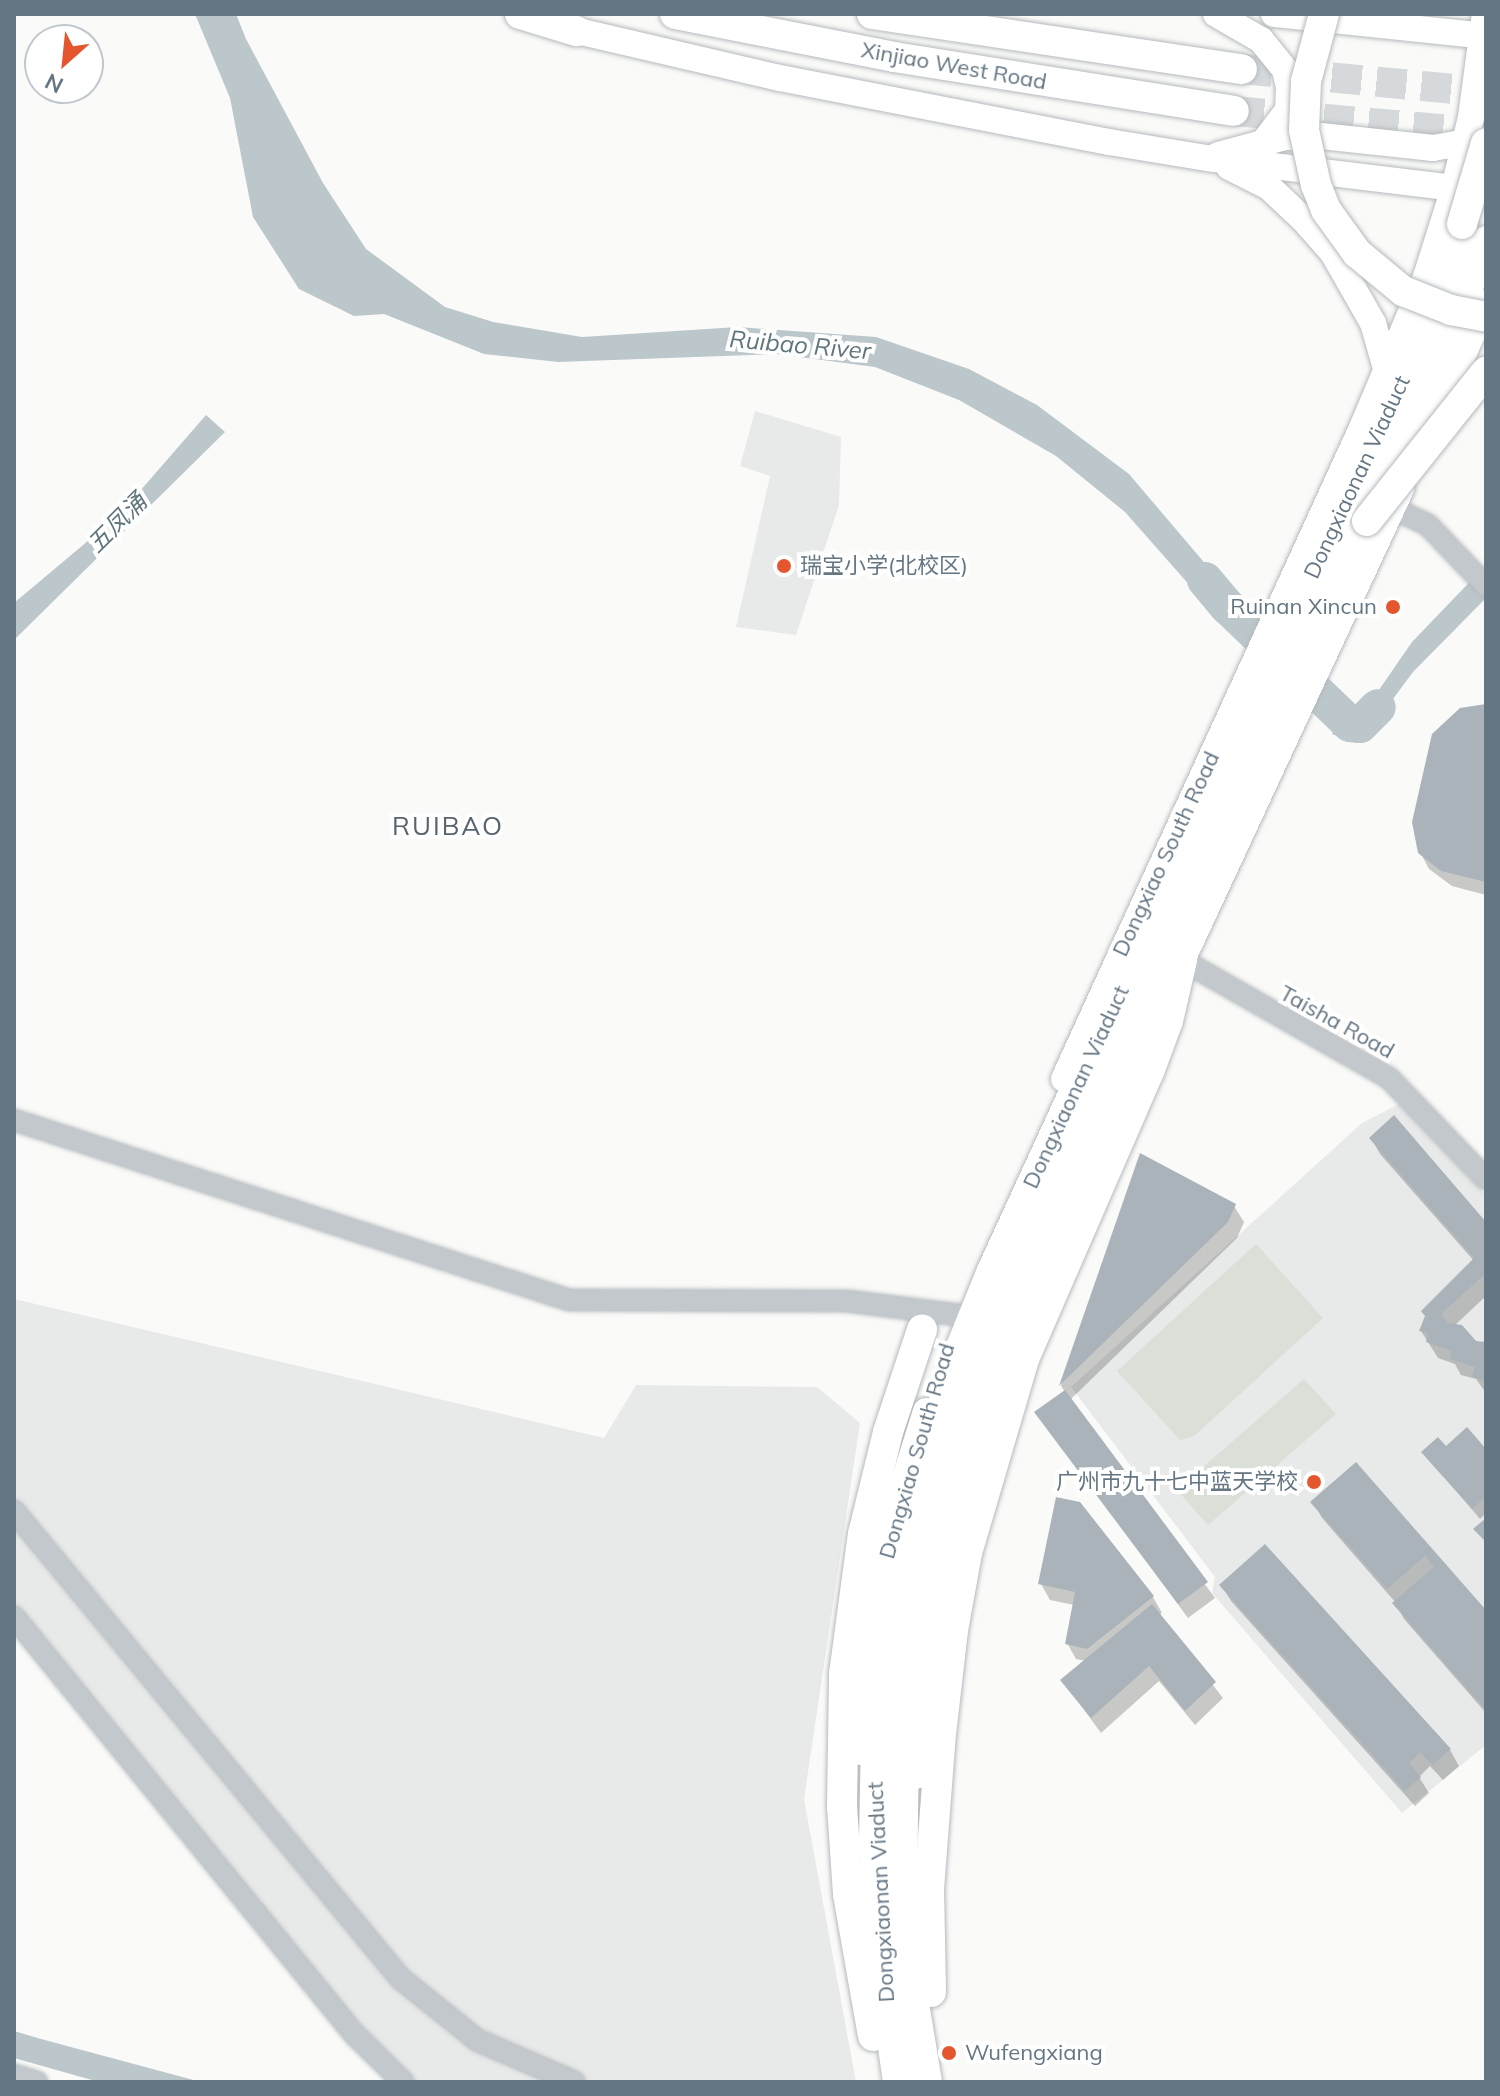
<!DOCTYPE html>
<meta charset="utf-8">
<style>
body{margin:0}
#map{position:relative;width:1500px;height:2096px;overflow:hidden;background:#fafaf8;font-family:Mulish,"Noto Sans SC",sans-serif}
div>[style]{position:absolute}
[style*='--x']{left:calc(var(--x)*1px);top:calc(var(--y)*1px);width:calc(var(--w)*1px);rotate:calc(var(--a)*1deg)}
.built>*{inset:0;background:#e8e9e9}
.green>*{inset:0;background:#dadfd7}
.water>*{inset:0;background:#bbc7cb}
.shadow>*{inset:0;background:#0003}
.river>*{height:36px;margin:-18px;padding:0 18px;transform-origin:18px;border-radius:18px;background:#bbc7cb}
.building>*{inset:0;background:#aab3b9}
.highway-tunnel>*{height:30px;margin-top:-15px;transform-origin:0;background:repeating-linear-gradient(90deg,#d5d9db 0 30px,transparent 0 45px)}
.roads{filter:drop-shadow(0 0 2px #b5babe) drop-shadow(0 0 2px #b5babe)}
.minor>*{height:20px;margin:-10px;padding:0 10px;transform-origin:10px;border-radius:10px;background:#c3c8cc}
.major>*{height:26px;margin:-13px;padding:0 13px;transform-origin:13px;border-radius:13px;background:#fff}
.highway>*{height:30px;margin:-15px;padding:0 15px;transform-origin:15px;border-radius:15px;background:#fff}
.bridges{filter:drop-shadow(0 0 2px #b4b9bd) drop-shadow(0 0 2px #b4b9bd)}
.highway-bridge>*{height:30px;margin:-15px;padding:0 15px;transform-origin:15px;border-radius:15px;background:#fff}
.dots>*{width:22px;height:22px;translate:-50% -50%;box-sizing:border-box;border:4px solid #fff;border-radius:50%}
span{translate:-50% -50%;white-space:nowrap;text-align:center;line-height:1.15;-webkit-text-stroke:8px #fff;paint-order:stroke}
.street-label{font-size:22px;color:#657683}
.poi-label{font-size:22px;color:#657683}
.left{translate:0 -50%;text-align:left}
.right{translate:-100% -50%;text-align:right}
.water-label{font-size:24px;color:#60757c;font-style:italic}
.quarter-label{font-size:26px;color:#57646e;letter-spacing:2px}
.frame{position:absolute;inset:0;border:16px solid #657683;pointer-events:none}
.north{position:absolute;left:24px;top:24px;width:80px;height:80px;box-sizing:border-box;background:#fff;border:2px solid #c1c8cd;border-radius:50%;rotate:207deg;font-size:22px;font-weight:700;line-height:32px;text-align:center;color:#657683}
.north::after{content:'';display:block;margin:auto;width:28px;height:36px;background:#e4572e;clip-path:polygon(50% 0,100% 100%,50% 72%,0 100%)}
</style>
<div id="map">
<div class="built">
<i style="clip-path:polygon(755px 411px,841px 437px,839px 505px,796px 635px,736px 627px,770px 476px,740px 466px)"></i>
<i style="clip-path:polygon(1399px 1104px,1486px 1195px,1486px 1745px,1402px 1813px,1212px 1593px,1215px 1577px,1071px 1387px,1362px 1123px)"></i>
<i style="clip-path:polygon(14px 1299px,604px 1438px,636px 1385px,817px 1387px,860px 1423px,804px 1799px,856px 2082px,403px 2082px,14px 1617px)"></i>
</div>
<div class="green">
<i style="clip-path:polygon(1256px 1244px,1323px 1318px,1194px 1436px,1180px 1440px,1117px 1371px)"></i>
<i style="clip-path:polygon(1304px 1379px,1336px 1414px,1208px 1525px,1177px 1490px)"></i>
</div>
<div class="water">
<i style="clip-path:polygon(195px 14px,236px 14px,246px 39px,323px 183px,366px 249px,445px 307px,493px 322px,582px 337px,738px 327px,876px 337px,969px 369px,1037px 405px,1129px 474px,1242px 607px,1229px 630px,1125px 512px,1056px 456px,959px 400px,875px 367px,777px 354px,558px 362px,484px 354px,384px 314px,354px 316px,299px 289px,253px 217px,230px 98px)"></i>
<i style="clip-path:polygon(206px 415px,225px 432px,14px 640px,14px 603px,120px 514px)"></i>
<i style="clip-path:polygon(1486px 565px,1486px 598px,1413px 672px,1367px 734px,1350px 741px,1332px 734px,1344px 705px,1363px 713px,1412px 642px)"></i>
<i style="clip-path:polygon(14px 2031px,41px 2039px,201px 2082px,99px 2082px,14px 2058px)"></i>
</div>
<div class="shadow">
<i style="clip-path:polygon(1486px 706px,1486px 895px,1452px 886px,1429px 869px,1420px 852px)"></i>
<i style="clip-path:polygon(1371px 1138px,1486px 1225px,1486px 1296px,1454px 1326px,1486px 1348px,1486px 1393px,1476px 1379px,1461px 1375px,1455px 1364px,1438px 1358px,1421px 1331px,1474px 1261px,1380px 1154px)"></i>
<i style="clip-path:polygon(1141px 1155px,1234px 1206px,1244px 1222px,1237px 1238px,1070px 1400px,1215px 1598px,1188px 1618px,1037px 1413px,1065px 1392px,1061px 1386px)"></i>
<i style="clip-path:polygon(1445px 1449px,1486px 1451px,1486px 1513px,1480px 1519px,1424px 1452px)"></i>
<i style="clip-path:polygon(1356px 1464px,1486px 1613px,1486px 1713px,1404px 1619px,1396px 1603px,1322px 1518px,1313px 1502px)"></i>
<i style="clip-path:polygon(1079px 1504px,1153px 1597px,1162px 1613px,1159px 1615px,1223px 1698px,1195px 1725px,1159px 1681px,1101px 1733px,1063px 1681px,1086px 1661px,1076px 1659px,1067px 1643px,1074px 1605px,1050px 1600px,1041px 1584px)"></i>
<i style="clip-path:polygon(1222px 1586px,1450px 1750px,1459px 1766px,1443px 1780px,1430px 1766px,1419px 1777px,1429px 1793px,1415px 1806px,1231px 1601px)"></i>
</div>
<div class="river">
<i style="--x:1205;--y:580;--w:35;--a:50"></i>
<i style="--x:1228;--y:607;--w:169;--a:43.8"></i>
<i style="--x:1350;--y:724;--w:10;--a:6"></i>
<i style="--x:1360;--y:725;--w:25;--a:-45"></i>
</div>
<div class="building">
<i style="clip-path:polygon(1486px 704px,1486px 882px,1441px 871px,1418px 853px,1412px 822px,1432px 734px,1460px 708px)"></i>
<i style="clip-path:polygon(1394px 1115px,1486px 1222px,1486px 1273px,1441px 1314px,1448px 1323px,1462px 1325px,1476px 1341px,1485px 1342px,1486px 1382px,1472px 1376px,1475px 1367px,1450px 1359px,1452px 1351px,1426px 1342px,1428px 1333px,1419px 1331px,1425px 1316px,1421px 1311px,1474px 1258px,1369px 1138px)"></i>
<i style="clip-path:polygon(1140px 1153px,1236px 1204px,1228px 1222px,1059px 1386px)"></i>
<i style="clip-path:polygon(1065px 1390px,1208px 1582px,1178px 1604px,1034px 1412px)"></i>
<i style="clip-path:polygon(1467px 1427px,1486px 1449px,1486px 1496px,1472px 1509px,1421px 1452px,1438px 1437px,1446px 1446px)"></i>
<i style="clip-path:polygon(1356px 1462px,1486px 1610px,1486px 1710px,1392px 1603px,1434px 1567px,1425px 1556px,1387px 1589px,1310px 1502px)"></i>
<i style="clip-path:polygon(1056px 1497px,1080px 1502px,1154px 1596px,1087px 1649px,1065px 1644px,1075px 1592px,1038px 1584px)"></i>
<i style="clip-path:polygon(1486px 1518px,1486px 1542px,1473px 1529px)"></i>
<i style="clip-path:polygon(1265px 1544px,1451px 1749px,1433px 1765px,1420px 1752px,1409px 1763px,1421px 1777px,1405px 1791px,1219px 1585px)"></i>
<i style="clip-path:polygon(1152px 1604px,1216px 1682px,1185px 1711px,1149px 1666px,1091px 1718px,1060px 1680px)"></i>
</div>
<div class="highway-tunnel">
<i style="--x:1242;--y:69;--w:245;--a:5.4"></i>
<i style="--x:1234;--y:111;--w:253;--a:5"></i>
</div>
<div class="roads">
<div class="minor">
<i style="--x:1392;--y:508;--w:40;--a:25"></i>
<i style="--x:1428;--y:525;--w:84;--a:46.4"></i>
<i style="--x:1182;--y:960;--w:238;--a:29.7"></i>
<i style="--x:1389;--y:1078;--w:140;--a:46.2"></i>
<i style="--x:14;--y:1120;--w:583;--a:17.97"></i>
<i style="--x:569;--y:1300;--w:278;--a:0.2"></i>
<i style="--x:847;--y:1301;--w:113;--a:7.1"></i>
<i style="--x:14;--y:1511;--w:606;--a:50.42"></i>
<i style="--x:400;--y:1978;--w:99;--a:38.8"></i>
<i style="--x:477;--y:2040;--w:106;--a:23.4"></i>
<i style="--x:14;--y:1617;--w:538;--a:50.81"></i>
<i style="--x:354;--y:2034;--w:69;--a:44.4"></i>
<i style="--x:14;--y:2075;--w:24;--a:17"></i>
</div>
<div class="major">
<i style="--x:1216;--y:14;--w:52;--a:30"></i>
<i style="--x:1261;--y:40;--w:38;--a:51"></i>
<i style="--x:1285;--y:70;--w:17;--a:77"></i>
<i style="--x:1289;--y:87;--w:23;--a:92"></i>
<i style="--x:1288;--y:110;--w:39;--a:127"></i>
<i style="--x:1274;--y:14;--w:213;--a:5.9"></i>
<i style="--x:556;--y:26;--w:230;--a:13.1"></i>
<i style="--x:780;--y:78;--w:335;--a:11"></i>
<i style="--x:1109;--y:142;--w:99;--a:9.3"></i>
<i style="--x:1207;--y:158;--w:265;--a:6.9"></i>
<i style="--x:1218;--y:155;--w:69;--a:-15"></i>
<i style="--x:1285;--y:137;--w:36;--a:-2"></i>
<i style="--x:1321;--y:136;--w:113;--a:6.1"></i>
<i style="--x:1433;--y:148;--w:47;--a:-9.9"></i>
<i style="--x:1229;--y:167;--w:45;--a:26.6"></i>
<i style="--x:1269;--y:187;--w:47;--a:43.3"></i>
<i style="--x:1303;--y:219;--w:45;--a:48.6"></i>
<i style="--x:1333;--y:253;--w:81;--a:60.3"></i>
<i style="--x:1373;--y:323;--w:51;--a:74.1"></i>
<i style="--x:1427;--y:435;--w:145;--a:-65.9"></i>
<i style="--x:1064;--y:1079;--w:714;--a:-65.41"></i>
<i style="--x:1361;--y:430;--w:166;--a:-67"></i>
<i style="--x:1426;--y:277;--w:93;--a:-72.5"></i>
<i style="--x:1454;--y:188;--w:73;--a:-76.5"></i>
<i style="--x:1471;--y:117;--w:104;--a:-82.3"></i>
<i style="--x:861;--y:1752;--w:66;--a:-85.7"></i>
<i style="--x:866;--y:1686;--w:112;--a:-81.8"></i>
<i style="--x:882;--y:1575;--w:83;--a:-77.5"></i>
<i style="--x:900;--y:1494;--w:87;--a:-72.6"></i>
<i style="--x:916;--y:1776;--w:119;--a:-84.2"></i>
<i style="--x:928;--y:1658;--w:130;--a:-79.8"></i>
<i style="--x:951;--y:1530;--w:141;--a:-74"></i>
<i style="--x:990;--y:1394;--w:57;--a:-70.6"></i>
<i style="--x:1009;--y:1340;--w:232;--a:-65.9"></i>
<i style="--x:1104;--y:1128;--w:705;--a:-65.07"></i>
</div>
<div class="highway">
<i style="--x:520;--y:14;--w:59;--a:16.9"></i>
<i style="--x:675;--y:14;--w:223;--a:11.1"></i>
<i style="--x:894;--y:57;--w:344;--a:9"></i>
<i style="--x:872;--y:14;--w:374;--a:8.5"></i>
<i style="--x:931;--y:1992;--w:103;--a:-91.1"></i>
<i style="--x:929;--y:1889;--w:155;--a:-85.6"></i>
<i style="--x:941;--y:1734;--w:105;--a:-83.4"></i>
<i style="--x:953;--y:1630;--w:78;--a:-79.7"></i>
<i style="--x:967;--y:1553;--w:202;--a:-73.6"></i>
<i style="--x:1024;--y:1359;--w:313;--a:-66.5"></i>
<i style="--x:1149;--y:1072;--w:54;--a:-69.6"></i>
<i style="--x:1168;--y:1021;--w:63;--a:-77.1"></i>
<i style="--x:873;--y:2036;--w:144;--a:-100"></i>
<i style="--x:848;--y:1894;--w:88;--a:-93.9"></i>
<i style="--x:842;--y:1806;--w:132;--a:-89.1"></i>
<i style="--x:844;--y:1674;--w:141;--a:-82.3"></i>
<i style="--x:863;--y:1534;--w:105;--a:-76.2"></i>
<i style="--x:888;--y:1432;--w:108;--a:-71.6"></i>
<i style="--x:898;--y:2082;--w:107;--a:-98.1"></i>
<i style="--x:883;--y:1976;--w:135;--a:-93.8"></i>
<i style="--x:874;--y:1841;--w:109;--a:-88.9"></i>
<i style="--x:876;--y:1732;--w:152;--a:-82.5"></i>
<i style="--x:896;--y:1581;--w:146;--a:-75.8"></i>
<i style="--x:932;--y:1439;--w:96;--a:-72.5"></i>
<i style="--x:961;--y:1347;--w:80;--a:-67.9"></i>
<i style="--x:991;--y:1273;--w:999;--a:-65.33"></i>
<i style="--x:1408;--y:365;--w:151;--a:-69"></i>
<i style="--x:927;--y:2082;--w:110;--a:-99.4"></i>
<i style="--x:909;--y:1973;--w:73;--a:-95.5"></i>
<i style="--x:902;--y:1900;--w:165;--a:-89.3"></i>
<i style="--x:904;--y:1735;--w:84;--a:-84.6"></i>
<i style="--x:912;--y:1651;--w:89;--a:-80.3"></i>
<i style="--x:927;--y:1563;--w:156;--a:-74.8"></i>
<i style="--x:968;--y:1412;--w:134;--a:-69.9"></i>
<i style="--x:1014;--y:1286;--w:998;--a:-65.23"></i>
<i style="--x:1432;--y:380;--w:149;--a:-68.8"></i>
</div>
</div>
<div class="bridges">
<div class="highway-bridge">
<i style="--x:1324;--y:14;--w:69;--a:105"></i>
<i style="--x:1306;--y:81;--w:49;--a:92.3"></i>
<i style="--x:1304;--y:130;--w:56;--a:77.7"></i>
<i style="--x:1316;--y:185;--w:27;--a:68"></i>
<i style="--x:1326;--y:210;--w:53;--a:54.2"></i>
<i style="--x:1357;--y:253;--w:60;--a:39.6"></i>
<i style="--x:1403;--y:291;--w:52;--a:21.6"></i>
<i style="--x:1451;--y:310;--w:36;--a:11"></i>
<i style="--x:1462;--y:224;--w:84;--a:-73.5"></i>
<i style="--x:1367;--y:521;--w:191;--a:-51.4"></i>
</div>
</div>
<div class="dots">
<i style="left:784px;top:566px;background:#e4572e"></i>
<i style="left:1393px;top:607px;background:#e4572e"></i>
<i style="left:1314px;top:1482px;background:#e4572e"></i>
<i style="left:949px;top:2053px;background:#e4572e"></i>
</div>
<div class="street-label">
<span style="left:954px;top:66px;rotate:10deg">Xinjiao West Road</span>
<span style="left:1357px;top:477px;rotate:-65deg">Dongxiaonan Viaduct</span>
<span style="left:1166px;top:854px;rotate:-65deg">Dongxiao South Road</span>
<span style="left:1337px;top:1022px;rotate:29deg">Taisha Road</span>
<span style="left:1076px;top:1087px;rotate:-65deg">Dongxiaonan Viaduct</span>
<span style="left:917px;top:1451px;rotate:-74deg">Dongxiao South Road</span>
<span style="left:881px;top:1892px;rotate:-93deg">Dongxiaonan Viaduct</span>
</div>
<div class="poi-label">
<span class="left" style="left:800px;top:566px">瑞宝小学(北校区)</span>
<span class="right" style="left:1377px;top:607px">Ruinan Xincun</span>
<span class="right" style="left:1298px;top:1482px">广州市九十七中蓝天学校</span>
<span class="left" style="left:965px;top:2053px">Wufengxiang</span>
</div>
<div class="water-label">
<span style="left:800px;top:345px;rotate:5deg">Ruibao River</span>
<span style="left:117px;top:523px;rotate:-45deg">五凤涌</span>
</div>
<div class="quarter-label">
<span style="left:448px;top:826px">RUIBAO</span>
</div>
<div class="frame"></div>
<div class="north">N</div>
</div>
